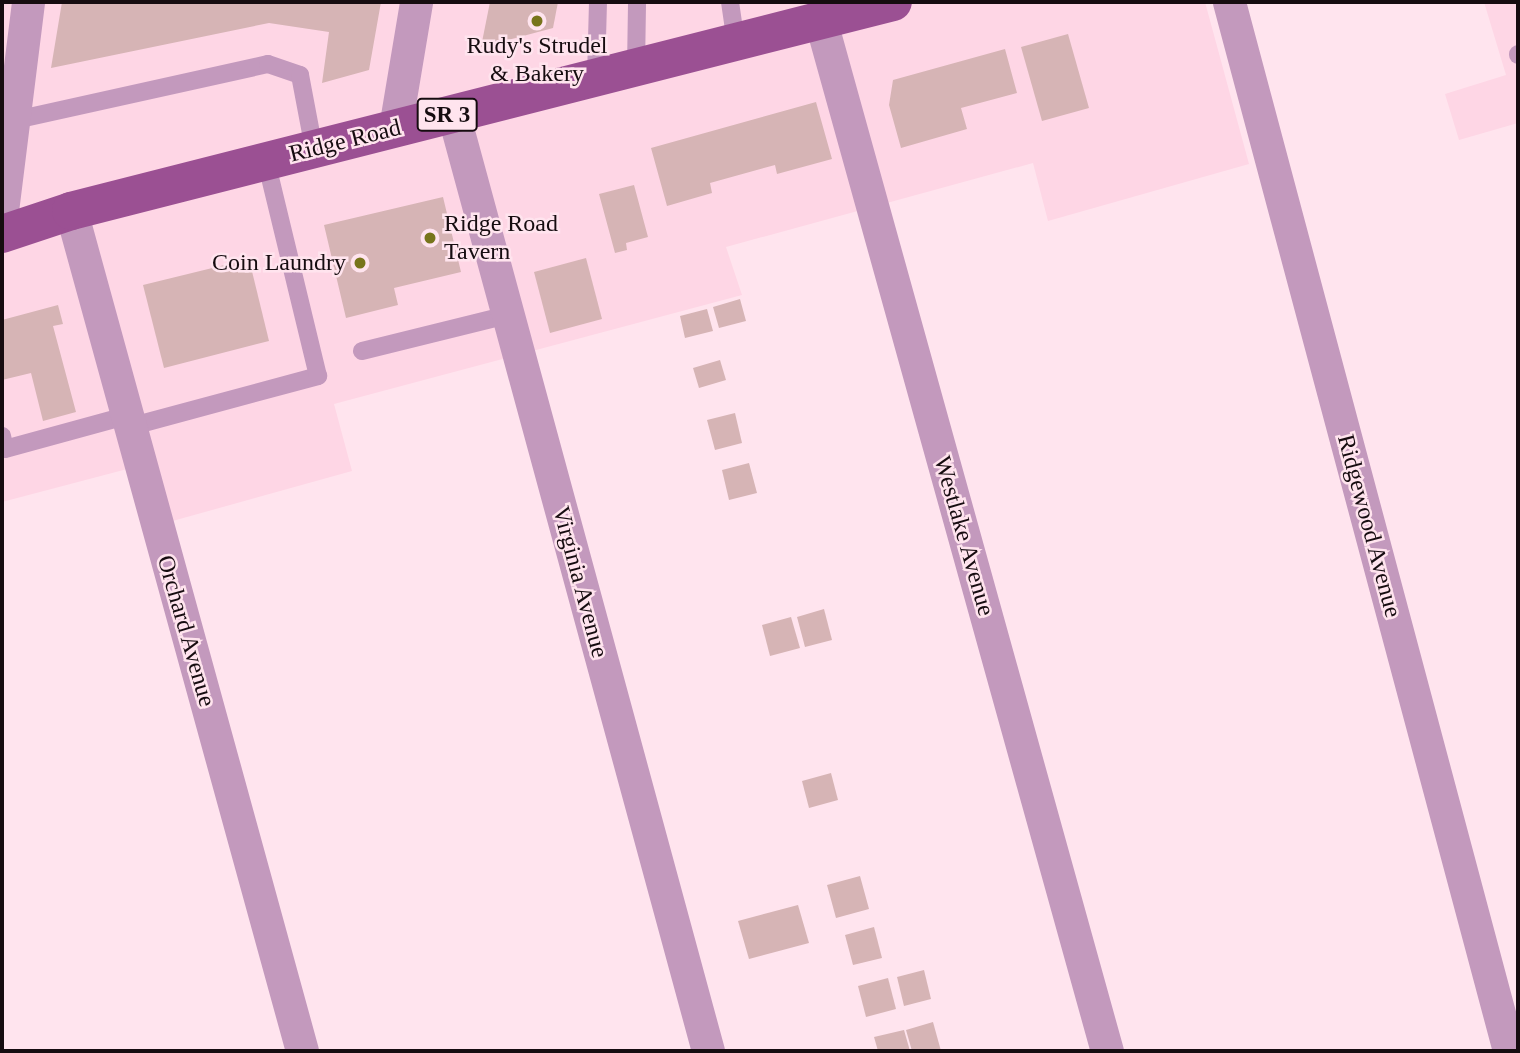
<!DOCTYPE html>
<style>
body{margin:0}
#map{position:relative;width:1520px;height:1053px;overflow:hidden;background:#ffe4ee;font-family:Georgia,serif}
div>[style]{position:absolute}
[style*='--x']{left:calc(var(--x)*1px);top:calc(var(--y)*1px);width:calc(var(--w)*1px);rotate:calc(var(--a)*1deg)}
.built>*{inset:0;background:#fed6e5}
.building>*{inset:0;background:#d6b4b5}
.lane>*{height:18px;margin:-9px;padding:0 9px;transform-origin:9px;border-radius:9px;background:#c399bd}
.street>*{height:33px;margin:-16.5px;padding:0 16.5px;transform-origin:16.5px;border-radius:16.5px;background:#c399bd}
.primary>*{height:38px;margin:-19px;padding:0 19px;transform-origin:19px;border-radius:19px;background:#9b5093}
.dots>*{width:19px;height:19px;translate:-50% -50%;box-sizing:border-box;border:4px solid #ffe4ee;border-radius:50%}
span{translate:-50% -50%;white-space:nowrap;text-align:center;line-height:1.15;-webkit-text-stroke:5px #ffe4ee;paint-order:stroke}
.shield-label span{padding:2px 5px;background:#ffe4ee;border:2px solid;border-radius:5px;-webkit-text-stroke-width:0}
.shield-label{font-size:23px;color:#160c10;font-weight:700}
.poi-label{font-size:24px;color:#160c10}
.left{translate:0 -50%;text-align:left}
.right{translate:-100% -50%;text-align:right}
.street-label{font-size:24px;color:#160c10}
.frame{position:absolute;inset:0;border:4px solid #160c10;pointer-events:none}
</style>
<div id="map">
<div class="built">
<i style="clip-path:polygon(2px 2px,1205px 2px,1249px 164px,1048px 221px,1033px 163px,726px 247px,742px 295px,334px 404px,352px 471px,169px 522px,150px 463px,2px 502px)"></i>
<i style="clip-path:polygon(1484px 2px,1518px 2px,1518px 123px,1459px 140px,1445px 94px,1506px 75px)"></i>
</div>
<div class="building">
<i style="clip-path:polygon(62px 2px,381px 2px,369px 70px,322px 83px,329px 32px,269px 23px,51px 68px)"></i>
<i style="clip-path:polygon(490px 2px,558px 2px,553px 28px,481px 47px)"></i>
<i style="clip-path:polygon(1068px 34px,1089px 108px,1042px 121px,1021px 47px)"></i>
<i style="clip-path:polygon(1005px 49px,1017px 93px,961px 108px,967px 129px,901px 148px,889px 105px,893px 80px)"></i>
<i style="clip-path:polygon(816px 102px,832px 159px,777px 174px,775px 165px,710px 183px,712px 193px,667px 206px,651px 148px)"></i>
<i style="clip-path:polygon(634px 185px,648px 237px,626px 243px,627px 250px,615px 253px,599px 194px)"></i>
<i style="clip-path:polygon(443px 197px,461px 272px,394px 288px,398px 305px,346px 318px,324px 225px)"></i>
<i style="clip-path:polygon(586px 258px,602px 319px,550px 333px,534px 272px)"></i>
<i style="clip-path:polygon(249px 259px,269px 341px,164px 368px,143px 285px)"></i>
<i style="clip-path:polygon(740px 299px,746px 321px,719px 328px,713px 307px)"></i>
<i style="clip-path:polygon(58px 305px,63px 324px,53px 326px,76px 412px,43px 421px,31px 373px,2px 380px,2px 320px)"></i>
<i style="clip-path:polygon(707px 309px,713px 331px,685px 338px,680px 316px)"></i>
<i style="clip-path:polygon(720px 360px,726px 380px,699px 388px,693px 368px)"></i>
<i style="clip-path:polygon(735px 413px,742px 443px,715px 450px,707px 420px)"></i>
<i style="clip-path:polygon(749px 463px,757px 493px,729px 500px,722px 470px)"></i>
<i style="clip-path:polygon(824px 609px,832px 640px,805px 647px,797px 617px)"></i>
<i style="clip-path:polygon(791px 617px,800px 648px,770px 656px,762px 625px)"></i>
<i style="clip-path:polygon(831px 773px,838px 800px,809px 808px,802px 781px)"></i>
<i style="clip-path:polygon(860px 876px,869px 909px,836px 918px,827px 885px)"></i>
<i style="clip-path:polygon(798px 905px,809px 943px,749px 959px,738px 921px)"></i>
<i style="clip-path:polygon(874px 927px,882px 958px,853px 965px,845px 935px)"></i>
<i style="clip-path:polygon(924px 970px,931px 999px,904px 1006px,897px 977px)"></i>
<i style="clip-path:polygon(888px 978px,896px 1009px,866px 1017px,858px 986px)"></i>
<i style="clip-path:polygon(933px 1022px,941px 1051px,912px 1051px,906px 1030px)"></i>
<i style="clip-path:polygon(904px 1030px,910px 1051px,878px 1051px,874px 1037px)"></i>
</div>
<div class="lane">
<i style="--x:730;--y:2;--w:41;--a:81.7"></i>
<i style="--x:1518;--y:55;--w:1;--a:-90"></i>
<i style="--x:636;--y:68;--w:66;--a:-89.1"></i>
<i style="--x:596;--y:78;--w:76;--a:-88.5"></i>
<i style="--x:11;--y:121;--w:263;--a:-12.5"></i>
<i style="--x:268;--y:64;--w:34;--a:19"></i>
<i style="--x:300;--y:75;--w:75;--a:79.3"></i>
<i style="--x:362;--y:351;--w:150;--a:-13.9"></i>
<i style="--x:129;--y:427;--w:196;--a:-15.1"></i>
<i style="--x:318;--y:376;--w:221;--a:-103.6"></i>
<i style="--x:2;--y:436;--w:13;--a:77"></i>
<i style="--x:5;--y:449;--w:125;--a:-15.3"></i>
</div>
<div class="street">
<i style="--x:1229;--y:2;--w:1086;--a:75.05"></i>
<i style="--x:821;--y:22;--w:1068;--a:74.47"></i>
<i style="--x:453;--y:113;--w:972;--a:74.79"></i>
<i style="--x:395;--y:128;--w:128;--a:-80.5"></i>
<i style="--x:2;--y:211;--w:211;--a:-82.9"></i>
<i style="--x:71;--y:211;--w:871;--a:74.62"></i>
</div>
<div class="primary">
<i style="--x:2;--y:234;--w:73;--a:-18.4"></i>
<i style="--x:71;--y:211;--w:848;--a:-14.27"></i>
</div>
<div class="dots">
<i style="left:537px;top:21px;background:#77751b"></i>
<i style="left:430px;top:238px;background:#77751b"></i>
<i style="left:360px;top:263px;background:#77751b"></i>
</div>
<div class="shield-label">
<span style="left:447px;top:115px">SR 3</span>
</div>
<div class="poi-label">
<span style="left:537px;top:60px">Rudy's Strudel<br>&amp; Bakery</span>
<span class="left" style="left:444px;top:238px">Ridge Road<br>Tavern</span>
<span class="right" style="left:346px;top:263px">Coin Laundry</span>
</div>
<div class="street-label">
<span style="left:345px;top:141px;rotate:-14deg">Ridge Road</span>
<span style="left:1369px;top:526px;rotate:75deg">Ridgewood Avenue</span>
<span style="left:964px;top:536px;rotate:74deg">Westlake Avenue</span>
<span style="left:580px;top:582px;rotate:75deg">Virginia Avenue</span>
<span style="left:186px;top:631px;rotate:74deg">Orchard Avenue</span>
</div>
<div class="frame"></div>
</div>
